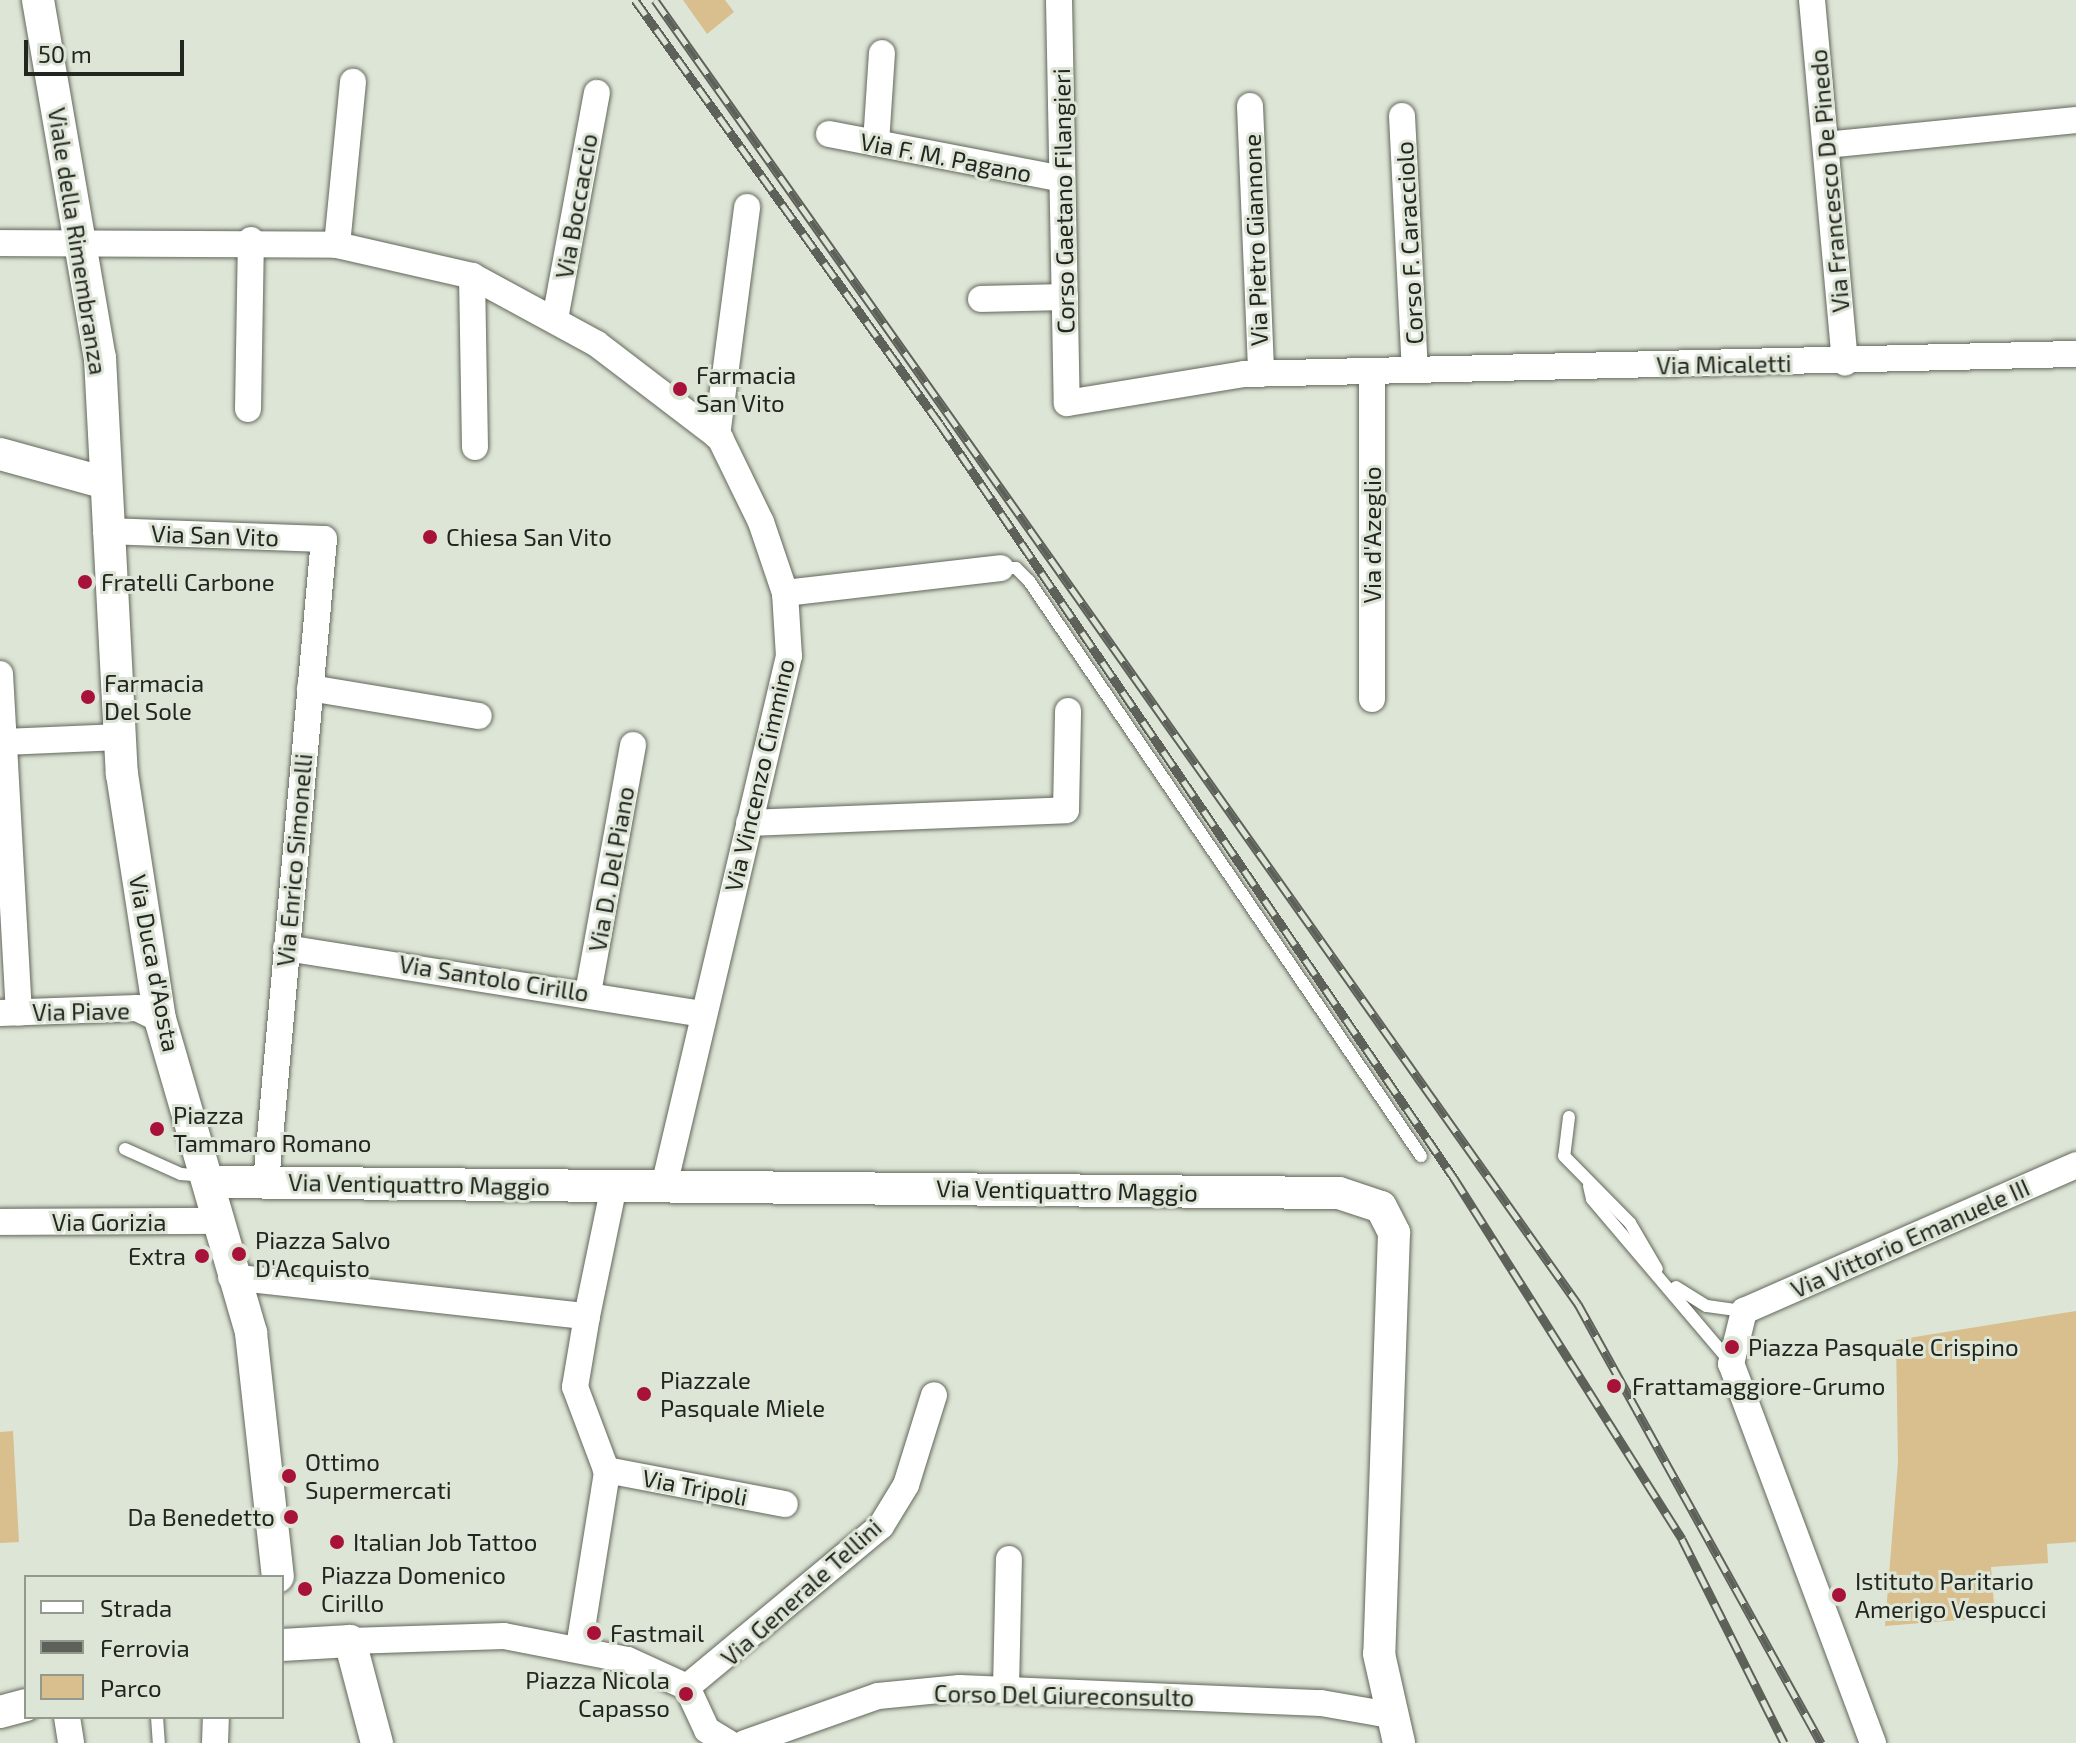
<!DOCTYPE html>
<style>
body{margin:0}
#map{position:relative;width:2076px;height:1743px;overflow:hidden;background:#dde5d6;font-family:"Exo 2",sans-serif}
div>[style]{position:absolute}
[style*='--x']{left:calc(var(--x)*1px);top:calc(var(--y)*1px);width:calc(var(--w)*1px);rotate:calc(var(--a)*1deg)}
.green>*{inset:0;background:#d9bf8e}
.roads{filter:drop-shadow(0 0 2px #62685b) drop-shadow(0 0 2px #62685b)}
.service>*{height:12px;margin:-6px;padding:0 6px;transform-origin:6px;border-radius:6px;background:#fff}
.minor>*{height:26px;margin:-13px;padding:0 13px;transform-origin:13px;border-radius:13px;background:#fff}
.tertiary>*{height:32px;margin:-16px;padding:0 16px;transform-origin:16px;border-radius:16px;background:#fff}
.rail>*{height:9px;margin-top:-4.5px;transform-origin:0;background:repeating-linear-gradient(90deg,#dde5d6 0 18px,#5d6159 0 36px);box-sizing:border-box;border-block:2px solid #5d6159}
.dots>*{width:22px;height:22px;translate:-50% -50%;box-sizing:border-box;border:4px solid #dde5d6;border-radius:50%}
span{translate:-50% -50%;white-space:nowrap;text-align:center;line-height:1.15;-webkit-text-stroke:6px #dde5d6;paint-order:stroke}
.street-label{font-size:24px;color:#232620}
.poi-label{font-size:24px;color:#232620}
.left{translate:0 -50%;text-align:left}
.right{translate:-100% -50%;text-align:right}
.legend{position:absolute;left:24px;top:1575px;width:260px;height:144px;box-sizing:border-box;background:#dde5d6;border:2px solid #93998d;margin:0;padding:10px 14px;list-style:none;font-size:24px;color:#232620}
.legend li{display:flex;align-items:center;gap:16px;height:40px}
.legend b{width:40px;border:2px solid #93998d}
.scale{position:absolute;left:24px;top:40px;width:160px;height:36px;box-sizing:border-box;border:4px solid #232620;border-top:0;padding-left:10px;font-size:24px;line-height:28px;white-space:nowrap;color:#232620;-webkit-text-stroke:6px #dde5d6;paint-order:stroke}
</style>
<div id="map">
<div class="green">
<i style="clip-path:polygon(683px 0,725px 0,734px 12px,707px 34px)"></i>
<i style="clip-path:polygon(2076px 1311px,2076px 1542px,2047px 1544px,2048px 1563px,1991px 1567px,1995px 1617px,1885px 1626px,1898px 1462px,1896px 1340px)"></i>
<i style="clip-path:polygon(13px 1431px,19px 1542px,0 1543px,0 1432px)"></i>
</div>
<div class="roads">
<div class="service">
<i style="--x:1001;--y:568;--w:15;--a:0"></i>
<i style="--x:1016;--y:568;--w:18;--a:45"></i>
<i style="--x:1029;--y:581;--w:696;--a:55.72"></i>
<i style="--x:1569;--y:1117;--w:39;--a:97"></i>
<i style="--x:1564;--y:1156;--w:94;--a:45.4"></i>
<i style="--x:1630;--y:1223;--w:53;--a:59.6"></i>
<i style="--x:125;--y:1149;--w:61;--a:24.1"></i>
<i style="--x:181;--y:1174;--w:23;--a:5"></i>
<i style="--x:1589;--y:1186;--w:13;--a:77"></i>
<i style="--x:1592;--y:1199;--w:214;--a:49.7"></i>
<i style="--x:1676;--y:1287;--w:36;--a:32"></i>
<i style="--x:1707;--y:1306;--w:37;--a:8"></i>
<i style="--x:157;--y:1717;--w:26;--a:86"></i>
</div>
<div class="minor">
<i style="--x:1059;--y:0;--w:403;--a:88.9"></i>
<i style="--x:1067;--y:403;--w:179;--a:-9.3"></i>
<i style="--x:1244;--y:374;--w:832;--a:-1.38"></i>
<i style="--x:1812;--y:0;--w:364;--a:84.8"></i>
<i style="--x:1250;--y:106;--w:268;--a:87.6"></i>
<i style="--x:1402;--y:116;--w:254;--a:87.1"></i>
<i style="--x:829;--y:134;--w:237;--a:10.9"></i>
<i style="--x:876;--y:143;--w:90;--a:-86.2"></i>
<i style="--x:1826;--y:145;--w:251;--a:-5.7"></i>
<i style="--x:0;--y:243;--w:337;--a:0.3"></i>
<i style="--x:337;--y:245;--w:139;--a:12.9"></i>
<i style="--x:472;--y:276;--w:142;--a:28.5"></i>
<i style="--x:597;--y:344;--w:155;--a:37.4"></i>
<i style="--x:720;--y:438;--w:93;--a:64"></i>
<i style="--x:761;--y:522;--w:75;--a:71.3"></i>
<i style="--x:785;--y:593;--w:63;--a:86.4"></i>
<i style="--x:789;--y:656;--w:545;--a:103.27"></i>
<i style="--x:337;--y:245;--w:164;--a:-84.4"></i>
<i style="--x:472;--y:276;--w:171;--a:89"></i>
<i style="--x:981;--y:299;--w:84;--a:-1.4"></i>
<i style="--x:555;--y:319;--w:230;--a:-79.5"></i>
<i style="--x:248;--y:409;--w:169;--a:-89"></i>
<i style="--x:717;--y:436;--w:231;--a:-82.5"></i>
<i style="--x:106;--y:531;--w:218;--a:2.1"></i>
<i style="--x:324;--y:539;--w:646;--a:95.15"></i>
<i style="--x:785;--y:593;--w:217;--a:-6.6"></i>
<i style="--x:0;--y:674;--w:339;--a:86.8"></i>
<i style="--x:310;--y:688;--w:171;--a:9.4"></i>
<i style="--x:1372;--y:699;--w:328;--a:-90"></i>
<i style="--x:5;--y:742;--w:114;--a:-2.5"></i>
<i style="--x:749;--y:823;--w:317;--a:-2.3"></i>
<i style="--x:1066;--y:810;--w:99;--a:-88.8"></i>
<i style="--x:286;--y:948;--w:420;--a:9"></i>
<i style="--x:588;--y:993;--w:252;--a:-79.7"></i>
<i style="--x:0;--y:1013;--w:137;--a:-2.1"></i>
<i style="--x:137;--y:1008;--w:25;--a:26"></i>
<i style="--x:0;--y:1222;--w:217;--a:-0.3"></i>
<i style="--x:231;--y:1277;--w:358;--a:6.3"></i>
<i style="--x:587;--y:1316;--w:133;--a:-78.3"></i>
<i style="--x:606;--y:1470;--w:182;--a:10.8"></i>
<i style="--x:350;--y:1641;--w:154;--a:-1.9"></i>
<i style="--x:504;--y:1636;--w:126;--a:11"></i>
<i style="--x:628;--y:1660;--w:65;--a:24.6"></i>
<i style="--x:687;--y:1687;--w:47;--a:65.1"></i>
<i style="--x:707;--y:1730;--w:26;--a:31"></i>
<i style="--x:579;--y:1647;--w:177;--a:-80.9"></i>
<i style="--x:607;--y:1472;--w:91;--a:-110.6"></i>
<i style="--x:575;--y:1387;--w:72;--a:-80.4"></i>
<i style="--x:687;--y:1687;--w:252;--a:-39.7"></i>
<i style="--x:881;--y:1526;--w:48;--a:-58.6"></i>
<i style="--x:906;--y:1485;--w:94;--a:-72.7"></i>
<i style="--x:1006;--y:1688;--w:129;--a:-88.7"></i>
<i style="--x:67;--y:1717;--w:26;--a:81"></i>
<i style="--x:215;--y:1743;--w:26;--a:-88"></i>
<i style="--x:745;--y:1743;--w:141;--a:-19.5"></i>
<i style="--x:878;--y:1696;--w:82;--a:-5.6"></i>
<i style="--x:960;--y:1688;--w:361;--a:2.4"></i>
<i style="--x:1321;--y:1703;--w:70;--a:9.9"></i>
<i style="--x:1873;--y:1743;--w:405;--a:-110.5"></i>
<i style="--x:1731;--y:1364;--w:55;--a:-76.2"></i>
<i style="--x:1744;--y:1311;--w:363;--a:-23.7"></i>
</div>
<div class="tertiary">
<i style="--x:38;--y:0;--w:363;--a:80.2"></i>
<i style="--x:100;--y:358;--w:417;--a:87"></i>
<i style="--x:122;--y:774;--w:248;--a:81.2"></i>
<i style="--x:160;--y:1019;--w:327;--a:73.8"></i>
<i style="--x:251;--y:1333;--w:245;--a:83.7"></i>
<i style="--x:0;--y:454;--w:109;--a:15.4"></i>
<i style="--x:209;--y:1182;--w:1130;--a:0.56"></i>
<i style="--x:1339;--y:1193;--w:44;--a:18.4"></i>
<i style="--x:1381;--y:1207;--w:29;--a:63"></i>
<i style="--x:1394;--y:1233;--w:421;--a:92"></i>
<i style="--x:1379;--y:1654;--w:91;--a:77.3"></i>
<i style="--x:282;--y:1645;--w:68;--a:-3.4"></i>
<i style="--x:350;--y:1641;--w:106;--a:75.2"></i>
<i style="--x:0;--y:1712;--w:27;--a:-15"></i>
</div>
</div>
<div class="rail">
<i style="--x:635;--y:0;--w:522;--a:54.27"></i>
<i style="--x:940;--y:424;--w:913;--a:55.72"></i>
<i style="--x:1454;--y:1178;--w:427;--a:57.7"></i>
<i style="--x:1682;--y:1539;--w:228;--a:63.4"></i>
<i style="--x:655;--y:0;--w:1598;--a:54.71"></i>
<i style="--x:1578;--y:1304;--w:502;--a:61.03"></i>
</div>
<div class="dots">
<i style="left:680px;top:389px;background:#a81139"></i>
<i style="left:430px;top:537px;background:#a81139"></i>
<i style="left:85px;top:582px;background:#a81139"></i>
<i style="left:88px;top:697px;background:#a81139"></i>
<i style="left:157px;top:1129px;background:#a81139"></i>
<i style="left:239px;top:1254px;background:#a81139"></i>
<i style="left:202px;top:1256px;background:#a81139"></i>
<i style="left:1732px;top:1347px;background:#a81139"></i>
<i style="left:1614px;top:1386px;background:#a81139"></i>
<i style="left:644px;top:1394px;background:#a81139"></i>
<i style="left:289px;top:1476px;background:#a81139"></i>
<i style="left:291px;top:1517px;background:#a81139"></i>
<i style="left:337px;top:1542px;background:#a81139"></i>
<i style="left:305px;top:1589px;background:#a81139"></i>
<i style="left:1839px;top:1595px;background:#a81139"></i>
<i style="left:594px;top:1633px;background:#a81139"></i>
<i style="left:686px;top:1694px;background:#a81139"></i>
</div>
<div class="street-label">
<span style="left:946px;top:157px;rotate:11deg">Via F. M. Pagano</span>
<span style="left:1829px;top:181px;rotate:-95deg">Via Francesco De Pinedo</span>
<span style="left:1063px;top:201px;rotate:-91deg">Corso Gaetano Filangieri</span>
<span style="left:576px;top:206px;rotate:-80deg">Via Boccaccio</span>
<span style="left:1255px;top:240px;rotate:-92deg">Via Pietro Giannone</span>
<span style="left:78px;top:241px;rotate:81deg">Viale della Rimembranza</span>
<span style="left:1409px;top:243px;rotate:-93deg">Corso F. Caracciolo</span>
<span style="left:1724px;top:364px;rotate:-1deg">Via Micaletti</span>
<span style="left:215px;top:535px;rotate:2deg">Via San Vito</span>
<span style="left:1372px;top:535px;rotate:-90deg">Via d'Azeglio</span>
<span style="left:759px;top:775px;rotate:-77deg">Via Vincenzo Cimmino</span>
<span style="left:294px;top:860px;rotate:-85deg">Via Enrico Simonelli</span>
<span style="left:611px;top:869px;rotate:-80deg">Via D. Del Piano</span>
<span style="left:155px;top:963px;rotate:79deg">Via Duca d'Aosta</span>
<span style="left:494px;top:978px;rotate:9deg">Via Santolo Cirillo</span>
<span style="left:81px;top:1011px;rotate:-1deg">Via Piave</span>
<span style="left:419px;top:1184px;rotate:1deg">Via Ventiquattro Maggio</span>
<span style="left:1067px;top:1190px;rotate:1deg">Via Ventiquattro Maggio</span>
<span style="left:109px;top:1222px">Via Gorizia</span>
<span style="left:1910px;top:1238px;rotate:-24deg">Via Vittorio Emanuele III</span>
<span style="left:695px;top:1487px;rotate:11deg">Via Tripoli</span>
<span style="left:801px;top:1592px;rotate:-42deg">Via Generale Tellini</span>
<span style="left:1064px;top:1695px;rotate:1deg">Corso Del Giureconsulto</span>
</div>
<div class="poi-label">
<span class="left" style="left:696px;top:389px">Farmacia<br>San Vito</span>
<span class="left" style="left:446px;top:537px">Chiesa San Vito</span>
<span class="left" style="left:101px;top:582px">Fratelli Carbone</span>
<span class="left" style="left:104px;top:697px">Farmacia<br>Del Sole</span>
<span class="left" style="left:173px;top:1129px">Piazza<br>Tammaro Romano</span>
<span class="left" style="left:255px;top:1254px">Piazza Salvo<br>D'Acquisto</span>
<span class="right" style="left:186px;top:1256px">Extra</span>
<span class="left" style="left:1748px;top:1347px">Piazza Pasquale Crispino</span>
<span class="left" style="left:660px;top:1394px">Piazzale<br>Pasquale Miele</span>
<span class="left" style="left:1632px;top:1386px">Frattamaggiore-Grumo</span>
<span class="left" style="left:305px;top:1476px">Ottimo<br>Supermercati</span>
<span class="right" style="left:275px;top:1517px">Da Benedetto</span>
<span class="left" style="left:353px;top:1542px">Italian Job Tattoo</span>
<span class="left" style="left:321px;top:1589px">Piazza Domenico<br>Cirillo</span>
<span class="left" style="left:1855px;top:1595px">Istituto Paritario<br>Amerigo Vespucci</span>
<span class="left" style="left:610px;top:1633px">Fastmail</span>
<span class="right" style="left:670px;top:1694px">Piazza Nicola<br>Capasso</span>
</div>
<ul class="legend">
<li><b style="height:10px;background:#fff"></b>Strada</li>
<li><b style="height:10px;background:#5d6159"></b>Ferrovia</li>
<li><b style="height:22px;background:#d9bf8e"></b>Parco</li>
</ul>
<div class="scale">50 m</div>
</div>
